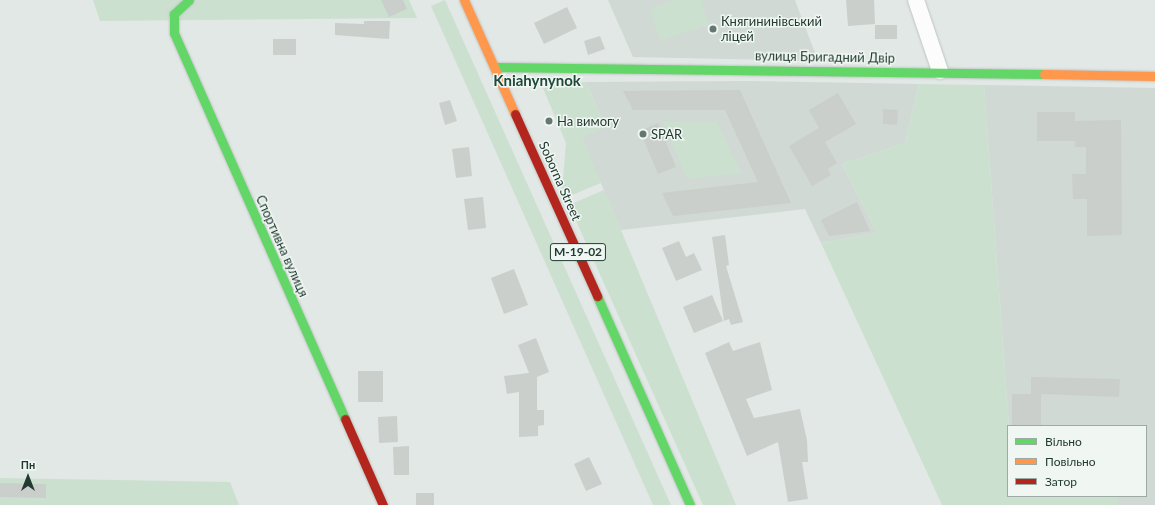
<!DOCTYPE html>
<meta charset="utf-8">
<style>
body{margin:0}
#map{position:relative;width:1155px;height:505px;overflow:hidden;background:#e2e8e5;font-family:Lato,sans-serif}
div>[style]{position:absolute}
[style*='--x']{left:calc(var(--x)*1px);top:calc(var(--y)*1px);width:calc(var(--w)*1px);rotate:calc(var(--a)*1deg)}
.built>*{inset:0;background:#d0d9d4}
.green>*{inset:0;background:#cce0d0}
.building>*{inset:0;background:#cacfcc}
.roads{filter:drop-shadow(0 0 1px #bfc5c2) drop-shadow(0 0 1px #bfc5c2)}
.street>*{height:16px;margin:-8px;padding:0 8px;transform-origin:8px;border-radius:8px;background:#fbfcfb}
.fast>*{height:9px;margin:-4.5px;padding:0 4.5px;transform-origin:4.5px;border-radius:4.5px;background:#63d668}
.slow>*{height:9px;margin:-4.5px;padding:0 4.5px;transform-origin:4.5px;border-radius:4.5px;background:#ff974d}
.jam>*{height:9px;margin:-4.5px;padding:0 4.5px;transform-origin:4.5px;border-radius:4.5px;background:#b3261e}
.dots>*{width:11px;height:11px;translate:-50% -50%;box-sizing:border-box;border:2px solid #f0f7f3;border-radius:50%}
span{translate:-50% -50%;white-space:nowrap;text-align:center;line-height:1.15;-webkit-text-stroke:3px #f0f7f3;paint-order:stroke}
.shield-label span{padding:1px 3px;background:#f0f7f3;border:1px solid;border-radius:3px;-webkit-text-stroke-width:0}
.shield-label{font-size:12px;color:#223a31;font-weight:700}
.poi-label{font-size:13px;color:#223a31}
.left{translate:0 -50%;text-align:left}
.street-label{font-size:13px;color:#223a31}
.quarter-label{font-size:15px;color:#1f4a3b;font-weight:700}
.legend{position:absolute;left:1007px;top:425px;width:140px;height:72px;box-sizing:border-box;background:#f0f7f3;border:1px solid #9eaba5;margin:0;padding:5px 7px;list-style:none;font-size:12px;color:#223a31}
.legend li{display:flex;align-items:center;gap:8px;height:20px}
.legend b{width:20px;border:1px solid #9eaba5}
.north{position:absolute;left:8px;top:457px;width:40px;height:40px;-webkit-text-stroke:3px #f0f7f3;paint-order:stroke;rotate:0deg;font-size:11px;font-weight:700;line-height:16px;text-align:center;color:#223a31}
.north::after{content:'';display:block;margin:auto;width:14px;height:18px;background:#223a31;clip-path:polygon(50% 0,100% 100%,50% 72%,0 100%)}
</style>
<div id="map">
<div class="built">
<i style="clip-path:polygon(608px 0,795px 0,818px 61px,633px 57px)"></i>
<i style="clip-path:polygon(747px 81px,919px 84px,905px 143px,842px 164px,877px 233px,821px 243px,805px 209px,621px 230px,581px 137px,605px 127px,586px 82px)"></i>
<i style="clip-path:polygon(984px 85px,1155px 88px,1155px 505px,1117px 505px,1117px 496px,1146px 496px,1146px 426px,1009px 426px)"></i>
</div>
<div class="green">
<i style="clip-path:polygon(93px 0,409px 0,417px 18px,100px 21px)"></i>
<i style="clip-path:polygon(445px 0,671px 505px,653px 505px,431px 6px)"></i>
<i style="clip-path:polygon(677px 0,701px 0,709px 25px,660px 40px,650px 8px)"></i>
<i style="clip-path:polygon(586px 82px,605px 127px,582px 137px,601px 183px,565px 198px,562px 191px,566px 143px,542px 86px)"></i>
<i style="clip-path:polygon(919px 84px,984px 85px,1009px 426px,1008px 496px,1117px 496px,1117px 505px,942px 505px,821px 243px,877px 233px,842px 164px,905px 143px)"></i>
<i style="clip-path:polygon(663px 122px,717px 122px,741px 173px,687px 179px)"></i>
<i style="clip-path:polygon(604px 190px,621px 230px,736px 505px,703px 505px,569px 205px)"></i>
<i style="clip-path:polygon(0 478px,230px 482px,239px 505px,0 505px)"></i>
</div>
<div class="building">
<i style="clip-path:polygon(381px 0,403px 0,407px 9px,389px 17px)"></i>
<i style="clip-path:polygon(846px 0,874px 0,875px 24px,848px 26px)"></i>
<i style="clip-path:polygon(567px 7px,577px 28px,544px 44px,534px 23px)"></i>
<i style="clip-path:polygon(364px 21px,390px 21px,389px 39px,335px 35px,335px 23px,364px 24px)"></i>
<i style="clip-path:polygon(875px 25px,897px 25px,897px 39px,875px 39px)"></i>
<i style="clip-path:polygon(600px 36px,605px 49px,588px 55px,584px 41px)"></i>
<i style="clip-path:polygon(273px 39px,296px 39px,296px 55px,273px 55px)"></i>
<i style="clip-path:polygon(740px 90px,791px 203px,673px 216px,662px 193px,758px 182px,725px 110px,633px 110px,623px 91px)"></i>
<i style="clip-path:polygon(838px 93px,856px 124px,825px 142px,837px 163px,828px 169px,831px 175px,812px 186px,789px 146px,819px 128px,809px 110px)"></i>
<i style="clip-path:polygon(450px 100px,457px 121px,445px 125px,439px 103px)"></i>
<i style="clip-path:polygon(883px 109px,898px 110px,897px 125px,883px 124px)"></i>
<i style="clip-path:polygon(1037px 112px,1075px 112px,1075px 121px,1121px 120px,1122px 235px,1087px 236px,1087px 199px,1073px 199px,1072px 174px,1086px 174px,1086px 147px,1075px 147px,1075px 141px,1037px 141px)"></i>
<i style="clip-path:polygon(658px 123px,676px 167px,658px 174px,640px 131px)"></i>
<i style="clip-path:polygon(469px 147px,472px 176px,456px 178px,452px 149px)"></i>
<i style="clip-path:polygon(483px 197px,486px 228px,468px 230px,464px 199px)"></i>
<i style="clip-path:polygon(857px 202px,870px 231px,829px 236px,821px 220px)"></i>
<i style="clip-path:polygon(725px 235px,729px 265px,726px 266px,743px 322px,731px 325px,729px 319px,724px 321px,712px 237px)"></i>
<i style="clip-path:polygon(679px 241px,686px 257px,694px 253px,702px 270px,676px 281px,662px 248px)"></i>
<i style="clip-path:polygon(514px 269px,528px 305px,504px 314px,491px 278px)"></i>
<i style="clip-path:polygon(712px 295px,723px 321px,694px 333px,683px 307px)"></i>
<i style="clip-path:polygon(536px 338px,549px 372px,537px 377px,537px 410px,544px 410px,544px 425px,538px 426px,538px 436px,519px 437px,519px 392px,507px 394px,504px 376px,529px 373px,518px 345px)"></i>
<i style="clip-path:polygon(729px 342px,733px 351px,760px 342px,772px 390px,746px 399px,754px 418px,800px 409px,807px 440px,808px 462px,802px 462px,808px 499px,788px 502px,778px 442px,747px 456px,705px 353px)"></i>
<i style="clip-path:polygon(358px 371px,383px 371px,383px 402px,358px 402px)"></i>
<i style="clip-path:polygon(1031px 377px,1120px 379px,1119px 397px,1041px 394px,1041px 426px,1012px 426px,1012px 394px,1031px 394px)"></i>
<i style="clip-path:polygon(397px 416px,398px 442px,379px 443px,378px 417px)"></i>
<i style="clip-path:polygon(409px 446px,409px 475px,394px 475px,393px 447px)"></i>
<i style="clip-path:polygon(589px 457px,602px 484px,586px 491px,574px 464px)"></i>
<i style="clip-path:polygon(0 483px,46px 484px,46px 498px,0 497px)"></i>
<i style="clip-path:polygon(416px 493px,434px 493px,434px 505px,416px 505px)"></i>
</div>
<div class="roads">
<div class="street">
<i style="--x:916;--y:0;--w:75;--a:71.3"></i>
</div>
<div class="fast">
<i style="--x:189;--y:0;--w:21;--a:137"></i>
<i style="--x:174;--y:14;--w:19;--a:90"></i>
<i style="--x:174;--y:33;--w:422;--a:66.1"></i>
<i style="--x:495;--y:67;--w:549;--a:0.73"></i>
<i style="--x:597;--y:296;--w:229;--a:66"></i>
</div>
<div class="slow">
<i style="--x:464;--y:0;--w:125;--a:65.9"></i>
<i style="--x:1044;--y:74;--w:111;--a:1"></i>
</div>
<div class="jam">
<i style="--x:515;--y:114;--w:200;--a:65.7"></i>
<i style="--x:345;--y:419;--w:94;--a:66.2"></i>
</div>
</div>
<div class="dots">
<i style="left:713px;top:29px;background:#657770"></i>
<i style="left:549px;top:121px;background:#657770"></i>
<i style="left:643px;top:134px;background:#657770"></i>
</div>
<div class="shield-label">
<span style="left:578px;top:252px">М-19-02</span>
</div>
<div class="poi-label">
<span class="left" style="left:721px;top:29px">Княгининівський<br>ліцей</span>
<span class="left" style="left:557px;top:121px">На вимогу</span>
<span class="left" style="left:651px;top:134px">SPAR</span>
</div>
<div class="street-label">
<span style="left:825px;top:57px;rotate:1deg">вулиця Бригадний Двір</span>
<span style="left:560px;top:181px;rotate:66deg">Soborna Street</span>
<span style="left:282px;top:246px;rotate:66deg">Спортивна вулиця</span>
</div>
<div class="quarter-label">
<span style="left:537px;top:81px">Kniahynynok</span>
</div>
<ul class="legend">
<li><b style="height:5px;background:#63d668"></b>Вільно</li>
<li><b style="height:5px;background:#ff974d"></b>Повільно</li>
<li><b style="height:5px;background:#b3261e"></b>Затор</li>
</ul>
<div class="north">Пн</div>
</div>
